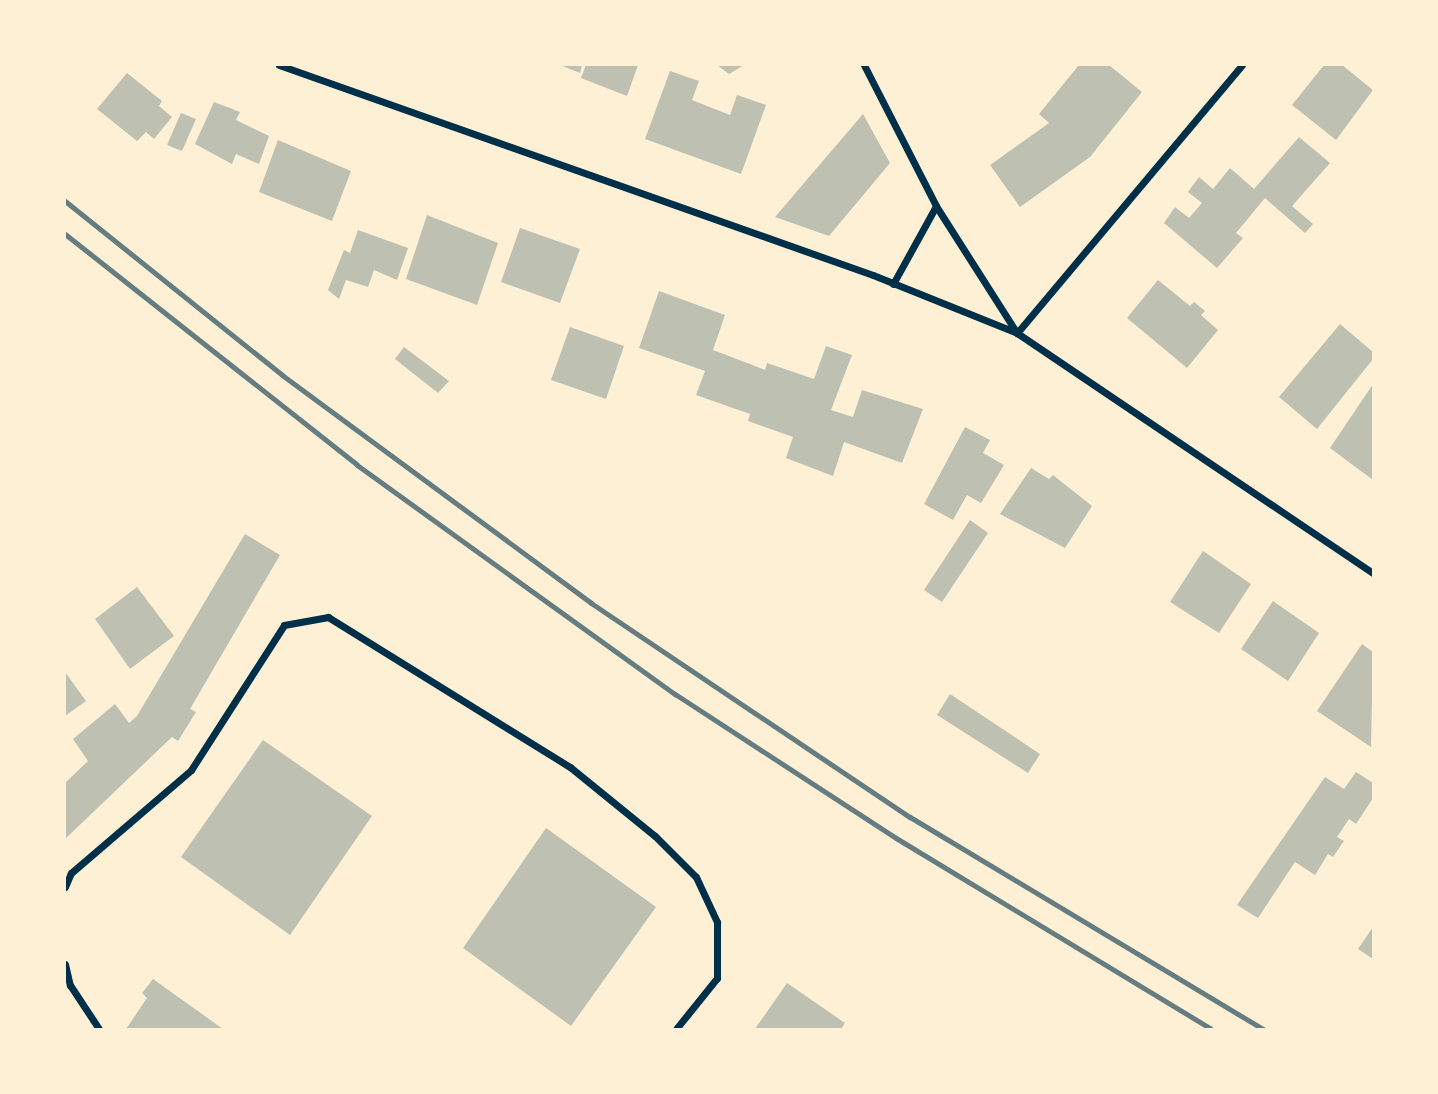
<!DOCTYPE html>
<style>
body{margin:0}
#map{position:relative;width:1438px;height:1094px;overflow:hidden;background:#fdf0d5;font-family:"Times New Roman",serif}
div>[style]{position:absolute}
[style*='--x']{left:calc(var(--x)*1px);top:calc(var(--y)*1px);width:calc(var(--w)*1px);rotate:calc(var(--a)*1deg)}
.building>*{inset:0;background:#bec0b2}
.minor>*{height:7px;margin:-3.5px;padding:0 3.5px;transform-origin:3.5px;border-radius:3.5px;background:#003049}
.rail>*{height:5px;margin:-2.5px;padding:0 2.5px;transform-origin:2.5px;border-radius:2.5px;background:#657d81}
span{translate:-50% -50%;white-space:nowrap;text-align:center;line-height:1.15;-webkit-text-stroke:5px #fdf0d5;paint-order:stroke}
.frame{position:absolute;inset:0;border:66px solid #fdf0d5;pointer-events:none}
</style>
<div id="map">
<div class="building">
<i style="clip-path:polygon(560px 65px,582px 65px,580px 73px)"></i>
<i style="clip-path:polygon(586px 65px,638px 65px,627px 96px,581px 78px)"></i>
<i style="clip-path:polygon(717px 65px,744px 65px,729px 74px)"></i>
<i style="clip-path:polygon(1079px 65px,1109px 65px,1142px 92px,1090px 157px,1020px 207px,990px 165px,1049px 123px,1039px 114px)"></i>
<i style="clip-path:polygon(1324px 65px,1342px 65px,1373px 90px,1336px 140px,1292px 105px)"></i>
<i style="clip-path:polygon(670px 71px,699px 81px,692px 100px,730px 115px,737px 95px,766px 105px,741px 174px,645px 139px)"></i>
<i style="clip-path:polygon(127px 73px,162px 101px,159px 106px,172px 117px,154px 139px,146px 132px,137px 141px,97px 109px)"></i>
<i style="clip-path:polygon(214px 102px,240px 112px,236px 120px,269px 136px,259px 164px,236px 154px,232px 164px,195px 144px)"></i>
<i style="clip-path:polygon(181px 113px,196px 119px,182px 151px,167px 145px)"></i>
<i style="clip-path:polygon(863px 114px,890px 163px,829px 236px,775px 217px)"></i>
<i style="clip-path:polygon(1299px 137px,1330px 163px,1292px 206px,1313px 224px,1305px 233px,1265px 198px,1236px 233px,1243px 238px,1217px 268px,1164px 223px,1175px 207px,1189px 218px,1202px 203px,1188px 192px,1199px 177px,1213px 189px,1230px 168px,1254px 189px)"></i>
<i style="clip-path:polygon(278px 140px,351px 171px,332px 221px,259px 192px)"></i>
<i style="clip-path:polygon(427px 215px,498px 243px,477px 305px,406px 279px)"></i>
<i style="clip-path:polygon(520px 228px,580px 249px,560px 303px,501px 282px)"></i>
<i style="clip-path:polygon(358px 230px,408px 248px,397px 280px,374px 270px,368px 287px,346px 280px,339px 299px,328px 290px,344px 250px,350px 253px)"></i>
<i style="clip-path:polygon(1158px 280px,1190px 306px,1194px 302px,1205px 311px,1201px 315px,1218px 330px,1187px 368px,1127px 318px)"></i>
<i style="clip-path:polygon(659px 291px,725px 315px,713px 350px,765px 370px,767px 363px,814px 379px,826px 346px,852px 355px,831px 410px,853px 417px,862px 390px,923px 409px,902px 463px,844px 442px,833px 476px,786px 458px,793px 437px,748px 421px,750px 414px,696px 395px,705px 371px,639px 348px)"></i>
<i style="clip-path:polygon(1340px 324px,1373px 352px,1373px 359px,1317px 429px,1279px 397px)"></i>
<i style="clip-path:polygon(570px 327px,624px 346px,606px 399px,551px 380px)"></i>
<i style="clip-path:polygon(404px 347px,449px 381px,438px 393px,395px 359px)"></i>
<i style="clip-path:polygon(1373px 384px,1373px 480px,1330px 448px)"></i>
<i style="clip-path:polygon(965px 427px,990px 440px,983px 453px,1004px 465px,981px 503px,967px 495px,953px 520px,924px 504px)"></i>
<i style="clip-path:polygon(1031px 468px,1049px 479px,1053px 475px,1092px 506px,1065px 548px,1000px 514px)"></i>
<i style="clip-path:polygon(970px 520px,988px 533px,942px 602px,924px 590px)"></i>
<i style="clip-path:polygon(245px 534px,280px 555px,190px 709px,196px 712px,178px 741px,172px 737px,65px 839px,65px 783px,88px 761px,73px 739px,115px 704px,129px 723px,137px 716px)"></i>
<i style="clip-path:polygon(1203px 551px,1251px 584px,1219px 633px,1170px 602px)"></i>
<i style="clip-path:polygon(137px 587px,174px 636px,130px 669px,95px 619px)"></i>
<i style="clip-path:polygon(1273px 601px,1319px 633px,1288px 681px,1241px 649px)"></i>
<i style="clip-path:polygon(1362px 644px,1373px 652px,1371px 747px,1317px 711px)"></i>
<i style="clip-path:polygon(65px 672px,86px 701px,65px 716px)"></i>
<i style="clip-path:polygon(950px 694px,1040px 754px,1028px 773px,937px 715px)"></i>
<i style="clip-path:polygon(263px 740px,372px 816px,290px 935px,181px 857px)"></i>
<i style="clip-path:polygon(1356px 772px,1373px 783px,1373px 798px,1356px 824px,1349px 819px,1337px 837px,1344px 841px,1333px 857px,1328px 854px,1315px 875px,1295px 862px,1258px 918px,1237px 905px,1325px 777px,1344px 789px)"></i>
<i style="clip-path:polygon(546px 828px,656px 907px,571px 1026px,463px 948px)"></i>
<i style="clip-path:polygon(1373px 927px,1373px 959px,1358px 949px)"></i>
<i style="clip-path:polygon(153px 979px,223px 1029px,126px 1029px,147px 998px,142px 993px)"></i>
<i style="clip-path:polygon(787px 983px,845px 1023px,841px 1029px,755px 1029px)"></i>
</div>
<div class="minor">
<i style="--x:279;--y:65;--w:630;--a:19.47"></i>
<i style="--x:873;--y:275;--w:155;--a:21.9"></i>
<i style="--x:1017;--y:333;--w:429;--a:34"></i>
<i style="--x:864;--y:65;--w:158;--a:62.9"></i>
<i style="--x:936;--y:206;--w:89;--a:118.9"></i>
<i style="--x:936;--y:206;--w:151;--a:57.5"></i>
<i style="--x:1017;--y:333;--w:350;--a:-50"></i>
<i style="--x:65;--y:887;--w:15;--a:-67"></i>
<i style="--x:71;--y:873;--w:158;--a:-40.6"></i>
<i style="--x:191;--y:770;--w:172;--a:-57.3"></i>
<i style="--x:284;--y:625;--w:45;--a:-10.3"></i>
<i style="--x:328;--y:617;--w:285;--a:31.8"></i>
<i style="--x:570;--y:767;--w:109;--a:39.1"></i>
<i style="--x:655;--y:836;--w:58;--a:45"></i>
<i style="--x:696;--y:877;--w:50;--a:65"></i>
<i style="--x:717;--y:922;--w:56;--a:90"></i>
<i style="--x:717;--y:978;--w:65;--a:128.8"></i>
<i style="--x:65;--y:964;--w:22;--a:77"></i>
<i style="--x:70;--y:985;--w:53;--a:56.6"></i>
</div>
<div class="rail">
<i style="--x:65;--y:201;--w:278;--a:38.7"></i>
<i style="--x:282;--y:375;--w:384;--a:36.4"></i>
<i style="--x:591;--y:603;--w:384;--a:33.9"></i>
<i style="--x:910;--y:817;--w:412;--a:31"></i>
<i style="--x:65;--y:234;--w:372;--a:38.3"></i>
<i style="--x:357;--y:465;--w:392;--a:35.8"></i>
<i style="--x:675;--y:694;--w:264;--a:33.1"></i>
<i style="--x:896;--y:838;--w:368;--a:31.2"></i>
</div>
<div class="frame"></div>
</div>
